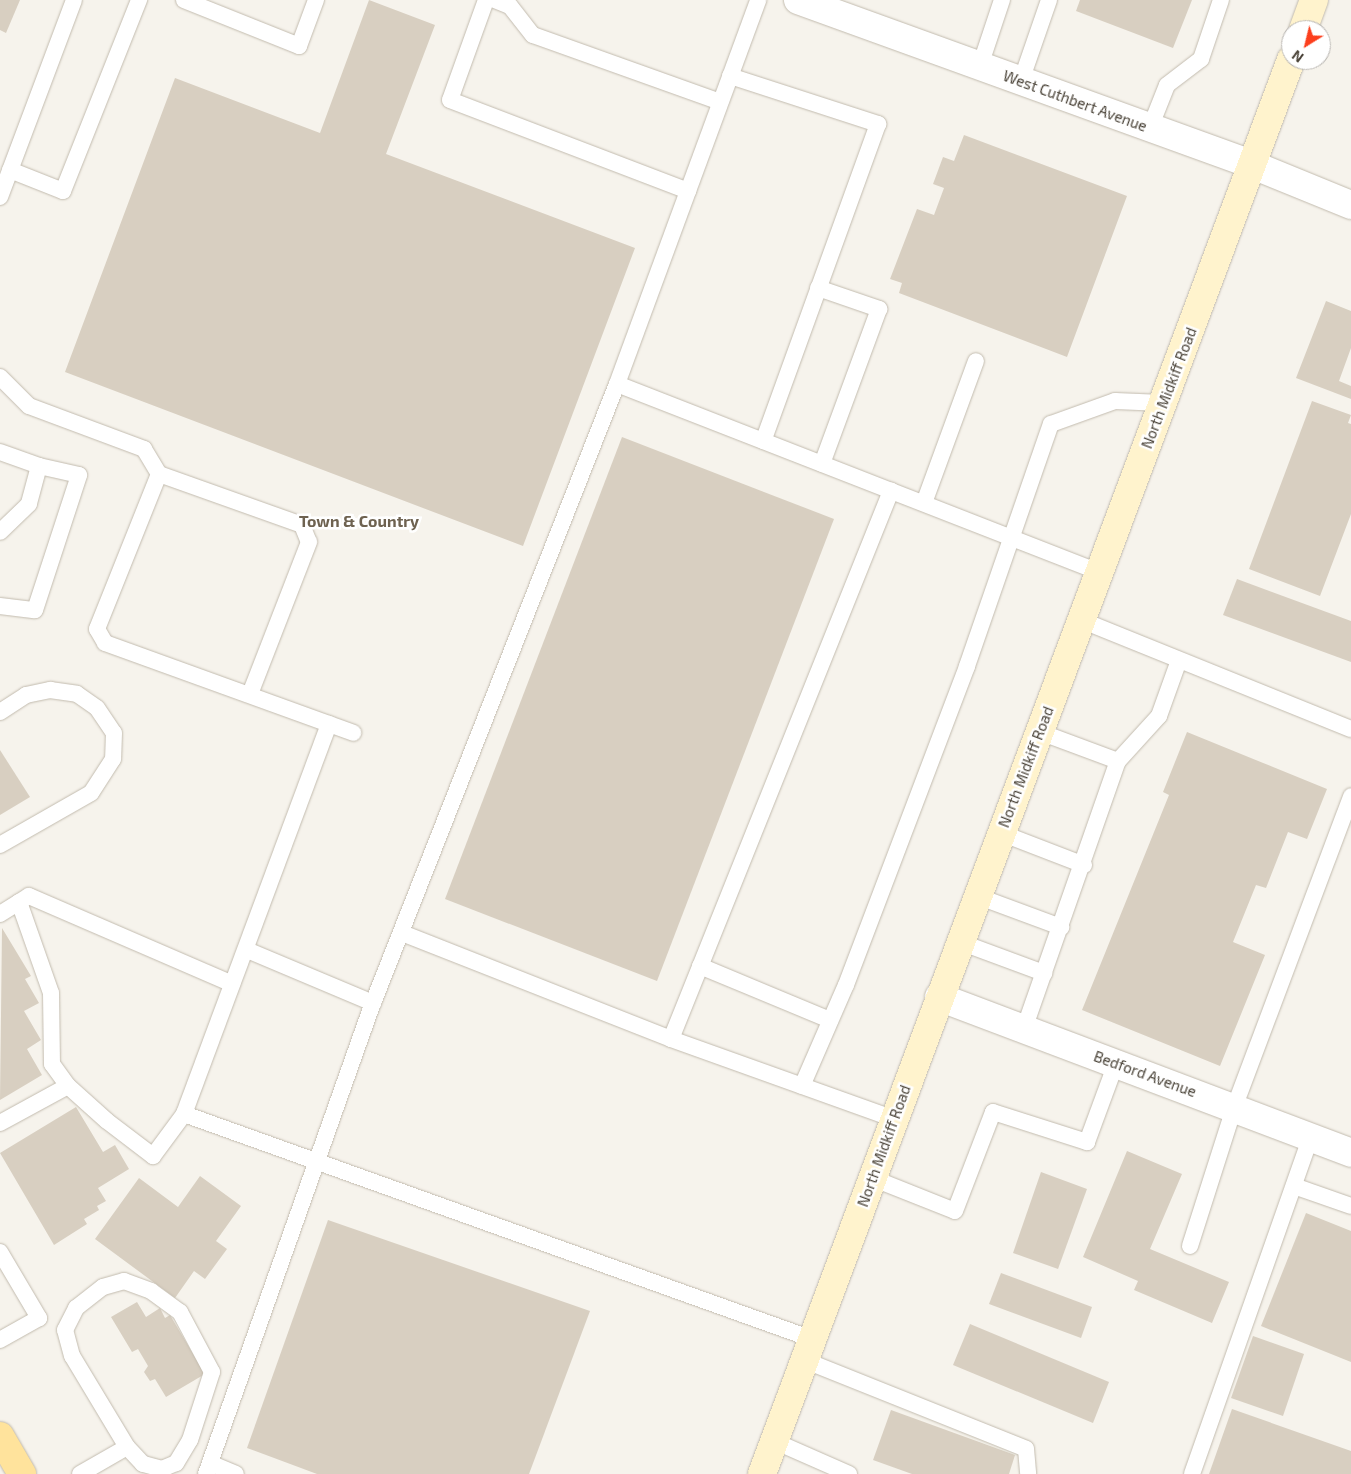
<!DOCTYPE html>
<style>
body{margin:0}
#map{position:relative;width:1351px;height:1474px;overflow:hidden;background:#f6f3ec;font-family:"Exo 2",sans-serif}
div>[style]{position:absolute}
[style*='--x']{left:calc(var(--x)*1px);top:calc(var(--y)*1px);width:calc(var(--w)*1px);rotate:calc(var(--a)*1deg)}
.building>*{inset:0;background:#d8cfc1}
.roads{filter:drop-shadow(0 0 1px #c2bbae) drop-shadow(0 0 1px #c2bbae)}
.service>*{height:16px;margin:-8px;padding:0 8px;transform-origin:8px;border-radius:8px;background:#fff}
.minor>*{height:28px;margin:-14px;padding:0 14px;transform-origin:14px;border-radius:14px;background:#fff}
.tertiary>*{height:28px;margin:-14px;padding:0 14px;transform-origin:14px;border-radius:14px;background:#fff}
.secondary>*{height:28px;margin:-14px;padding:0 14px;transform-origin:14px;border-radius:14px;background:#fff3cd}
.primary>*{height:28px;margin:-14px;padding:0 14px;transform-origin:14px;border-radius:14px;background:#ffe39c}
span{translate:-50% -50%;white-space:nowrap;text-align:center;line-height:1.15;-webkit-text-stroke:5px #fff;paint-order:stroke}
.street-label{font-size:15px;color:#4b4439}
.neighbourhood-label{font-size:16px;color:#6e6250;font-weight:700}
.north{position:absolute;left:1281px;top:20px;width:50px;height:50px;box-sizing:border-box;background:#fff;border:1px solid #b7b4b0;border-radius:50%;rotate:216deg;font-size:14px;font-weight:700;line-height:20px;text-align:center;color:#4b4439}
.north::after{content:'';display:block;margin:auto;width:18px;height:22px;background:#fc3f1d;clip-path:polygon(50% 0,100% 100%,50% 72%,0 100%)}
</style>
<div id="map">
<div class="building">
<i style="clip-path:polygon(0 0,20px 0,6px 33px,0 30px)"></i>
<i style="clip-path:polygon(369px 0,435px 25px,386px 154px,635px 248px,523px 546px,65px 372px,175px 78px,320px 133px)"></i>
<i style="clip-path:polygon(1080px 0,1192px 0,1173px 48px,1076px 11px)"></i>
<i style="clip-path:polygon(964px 135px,1127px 196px,1067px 357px,899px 293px,902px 283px,890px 279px,917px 209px,934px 215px,944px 188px,933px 184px,943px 157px,954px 161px)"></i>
<i style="clip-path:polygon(1326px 301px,1351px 311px,1351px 348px,1339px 381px,1351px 386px,1351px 399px,1296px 378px)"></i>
<i style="clip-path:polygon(1312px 401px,1351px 415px,1348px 423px,1351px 424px,1351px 514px,1320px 596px,1249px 569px)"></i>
<i style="clip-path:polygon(622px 437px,834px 519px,657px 981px,445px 899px)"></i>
<i style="clip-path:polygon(1237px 579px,1351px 621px,1351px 662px,1223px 615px)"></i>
<i style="clip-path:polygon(1187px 732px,1327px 789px,1307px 839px,1288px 832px,1266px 888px,1256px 885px,1233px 942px,1265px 955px,1220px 1066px,1082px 1010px,1169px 795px,1163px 792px)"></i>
<i style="clip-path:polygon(0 750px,30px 797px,0 815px)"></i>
<i style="clip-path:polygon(2px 928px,31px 976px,25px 979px,39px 1003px,24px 1011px,41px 1040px,27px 1049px,42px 1075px,0 1100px)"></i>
<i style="clip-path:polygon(76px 1107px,103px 1152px,115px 1145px,129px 1169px,98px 1188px,106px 1201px,97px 1206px,99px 1210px,84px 1219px,87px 1224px,54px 1245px,0 1153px)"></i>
<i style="clip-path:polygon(1127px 1151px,1182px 1174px,1150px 1249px,1229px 1282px,1212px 1323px,1134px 1290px,1138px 1281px,1083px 1257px)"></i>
<i style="clip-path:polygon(1041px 1172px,1087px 1189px,1058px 1269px,1013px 1253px)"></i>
<i style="clip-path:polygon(200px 1176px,241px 1206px,216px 1241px,227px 1249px,205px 1279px,194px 1271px,175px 1298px,95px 1239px,139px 1178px,178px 1207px)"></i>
<i style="clip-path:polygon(1306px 1213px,1351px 1231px,1351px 1362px,1261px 1326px)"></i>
<i style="clip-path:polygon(328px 1220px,590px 1311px,529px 1474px,317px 1474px,247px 1448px)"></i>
<i style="clip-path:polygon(1001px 1273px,1092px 1307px,1081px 1338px,989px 1304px)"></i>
<i style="clip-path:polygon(137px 1302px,146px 1317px,160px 1308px,165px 1318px,170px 1315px,205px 1374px,166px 1397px,155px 1379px,150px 1381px,144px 1372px,148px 1366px,138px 1349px,132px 1352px,111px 1317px)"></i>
<i style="clip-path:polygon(970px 1324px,1109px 1382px,1093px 1423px,953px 1365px)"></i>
<i style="clip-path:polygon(1253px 1336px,1304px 1354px,1283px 1416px,1231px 1398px)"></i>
<i style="clip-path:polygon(1232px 1409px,1351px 1451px,1351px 1474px,1209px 1474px)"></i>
<i style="clip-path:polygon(891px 1410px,1015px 1455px,1009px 1474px,912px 1474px,873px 1460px)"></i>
</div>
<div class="roads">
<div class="service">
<i style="--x:184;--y:0;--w:124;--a:21.8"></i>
<i style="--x:299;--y:46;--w:49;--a:-69.7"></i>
<i style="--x:486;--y:0;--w:106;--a:109.8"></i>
<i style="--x:450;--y:100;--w:255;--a:20.9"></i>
<i style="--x:495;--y:0;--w:16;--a:22"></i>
<i style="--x:510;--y:6;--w:37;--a:52"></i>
<i style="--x:533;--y:35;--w:199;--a:19.7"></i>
<i style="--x:980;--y:66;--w:70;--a:-71.6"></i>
<i style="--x:730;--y:76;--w:156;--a:18"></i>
<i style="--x:878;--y:124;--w:337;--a:109.9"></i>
<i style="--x:1021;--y:81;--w:86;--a:-70.9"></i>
<i style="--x:1150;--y:128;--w:46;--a:-68.4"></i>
<i style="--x:1167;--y:85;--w:43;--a:-37.4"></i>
<i style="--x:1201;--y:59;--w:62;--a:-71.3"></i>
<i style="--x:10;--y:170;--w:57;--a:21.6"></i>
<i style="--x:63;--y:191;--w:206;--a:-68.3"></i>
<i style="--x:0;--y:197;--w:210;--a:-69.4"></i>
<i style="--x:818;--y:288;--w:65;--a:19"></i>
<i style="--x:879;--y:309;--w:165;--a:110.2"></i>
<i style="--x:0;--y:377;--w:41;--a:45"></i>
<i style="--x:29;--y:406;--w:123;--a:20.5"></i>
<i style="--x:144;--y:449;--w:29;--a:59"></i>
<i style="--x:159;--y:474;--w:152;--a:19.6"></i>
<i style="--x:302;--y:525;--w:18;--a:68"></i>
<i style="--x:309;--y:542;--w:163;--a:111.2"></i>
<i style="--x:617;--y:384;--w:517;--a:21.31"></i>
<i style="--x:0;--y:452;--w:41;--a:19.7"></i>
<i style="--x:39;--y:466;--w:39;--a:105"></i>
<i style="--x:29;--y:504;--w:40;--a:136"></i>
<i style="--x:159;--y:474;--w:167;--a:111.8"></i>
<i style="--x:97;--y:629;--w:16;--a:60"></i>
<i style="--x:105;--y:643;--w:264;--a:19.9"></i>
<i style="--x:924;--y:503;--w:151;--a:-69.9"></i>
<i style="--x:0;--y:606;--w:35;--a:7"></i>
<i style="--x:35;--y:610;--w:142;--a:-71.9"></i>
<i style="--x:79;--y:475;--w:41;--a:-167.3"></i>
<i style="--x:1081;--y:620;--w:291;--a:22"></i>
<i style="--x:0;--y:712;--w:31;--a:-33"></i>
<i style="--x:26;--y:695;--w:25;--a:-12"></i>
<i style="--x:50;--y:690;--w:27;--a:8"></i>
<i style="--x:77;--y:694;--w:24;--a:35"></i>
<i style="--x:97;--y:708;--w:30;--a:56"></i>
<i style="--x:114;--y:733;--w:26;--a:92"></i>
<i style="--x:113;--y:759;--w:40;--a:122.9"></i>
<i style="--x:91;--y:793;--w:105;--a:150.3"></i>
<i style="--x:329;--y:724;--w:416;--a:110.4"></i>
<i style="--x:184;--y:1114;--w:667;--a:19.71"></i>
<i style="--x:1040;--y:732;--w:83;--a:20.4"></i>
<i style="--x:1001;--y:833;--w:89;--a:21.1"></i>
<i style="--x:977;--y:896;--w:90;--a:20.3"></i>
<i style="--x:19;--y:902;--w:96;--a:70.6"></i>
<i style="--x:51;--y:993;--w:71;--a:89.2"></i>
<i style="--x:52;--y:1064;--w:27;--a:54"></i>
<i style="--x:0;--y:914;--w:34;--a:-32"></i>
<i style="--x:29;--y:896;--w:221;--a:23.4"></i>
<i style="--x:402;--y:933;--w:289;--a:21.5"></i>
<i style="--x:671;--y:1039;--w:591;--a:-68.13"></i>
<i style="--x:960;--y:942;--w:90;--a:20.3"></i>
<i style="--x:247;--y:950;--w:137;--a:22.8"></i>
<i style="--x:700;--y:966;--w:141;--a:22.6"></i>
<i style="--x:1024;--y:1029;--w:284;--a:-70.7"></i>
<i style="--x:1118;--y:761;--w:61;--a:-47.7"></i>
<i style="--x:1159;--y:716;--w:59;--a:-70.3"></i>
<i style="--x:671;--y:1039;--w:237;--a:19.7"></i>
<i style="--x:802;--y:1086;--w:110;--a:-66.5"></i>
<i style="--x:846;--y:985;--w:341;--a:-69.2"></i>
<i style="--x:967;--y:666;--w:256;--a:-70.9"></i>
<i style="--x:1051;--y:424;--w:68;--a:-19.8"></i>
<i style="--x:1115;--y:401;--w:48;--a:2.4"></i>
<i style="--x:0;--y:1123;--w:77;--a:-28.6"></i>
<i style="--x:68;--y:1086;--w:52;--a:41.9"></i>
<i style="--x:107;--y:1121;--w:58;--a:37.3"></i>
<i style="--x:153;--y:1156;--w:52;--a:-53.6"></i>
<i style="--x:872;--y:1178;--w:89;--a:21.7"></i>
<i style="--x:955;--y:1211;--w:106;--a:-69"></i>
<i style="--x:993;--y:1112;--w:99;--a:17.7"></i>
<i style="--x:1087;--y:1142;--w:84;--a:-69.8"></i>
<i style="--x:1294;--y:1186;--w:60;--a:19.3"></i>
<i style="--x:1190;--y:1246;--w:145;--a:-72.3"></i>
<i style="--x:1234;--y:1108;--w:333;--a:-69.4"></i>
<i style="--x:0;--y:1252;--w:77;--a:59.4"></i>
<i style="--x:39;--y:1318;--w:45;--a:150.6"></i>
<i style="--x:804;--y:1360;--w:239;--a:21.8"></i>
<i style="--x:1026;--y:1449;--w:25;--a:85"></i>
<i style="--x:774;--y:1441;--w:82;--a:23.7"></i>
<i style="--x:210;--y:1463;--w:28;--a:23"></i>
<i style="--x:80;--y:1474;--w:54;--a:-29.9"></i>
<i style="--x:127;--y:1447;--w:106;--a:-121.1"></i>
<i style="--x:72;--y:1356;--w:27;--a:-105"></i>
<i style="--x:65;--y:1330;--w:25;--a:-63"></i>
<i style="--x:76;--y:1308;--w:34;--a:-38"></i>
<i style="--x:103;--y:1287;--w:22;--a:-16"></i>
<i style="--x:124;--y:1281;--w:29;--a:20"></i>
<i style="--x:151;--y:1291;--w:36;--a:36"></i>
<i style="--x:180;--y:1312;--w:68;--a:61.9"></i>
<i style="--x:212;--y:1372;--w:71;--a:107.9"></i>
<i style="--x:190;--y:1440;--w:27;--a:121"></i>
<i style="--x:176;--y:1463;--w:15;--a:157"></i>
<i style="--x:162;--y:1469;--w:20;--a:-165"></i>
<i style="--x:143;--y:1464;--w:23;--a:-133"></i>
<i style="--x:206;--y:1474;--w:500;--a:-70.5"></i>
<i style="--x:373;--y:1003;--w:665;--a:-68.49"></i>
<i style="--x:617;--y:384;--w:409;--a:-69.8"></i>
<i style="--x:1192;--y:1474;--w:357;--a:-70.6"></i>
</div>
<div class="minor">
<i style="--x:939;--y:997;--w:441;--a:20.7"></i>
</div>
<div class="tertiary">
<i style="--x:798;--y:0;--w:484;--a:19.9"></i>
<i style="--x:1253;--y:165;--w:106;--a:22.2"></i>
</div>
<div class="secondary">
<i style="--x:1303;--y:30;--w:32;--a:-70"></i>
<i style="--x:762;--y:1474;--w:1510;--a:-69.49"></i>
</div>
<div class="primary">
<i style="--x:0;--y:1436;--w:44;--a:59.9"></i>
</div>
</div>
<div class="street-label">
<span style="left:1075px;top:101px;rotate:20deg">West Cuthbert Avenue</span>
<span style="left:1169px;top:388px;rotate:-69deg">North Midkiff Road</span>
<span style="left:1026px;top:767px;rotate:-69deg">North Midkiff Road</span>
<span style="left:1145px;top:1074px;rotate:20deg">Bedford Avenue</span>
<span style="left:884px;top:1146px;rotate:-70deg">North Midkiff Road</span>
</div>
<div class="neighbourhood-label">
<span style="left:359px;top:521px">Town &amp; Country</span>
</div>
<div class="north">N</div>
</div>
